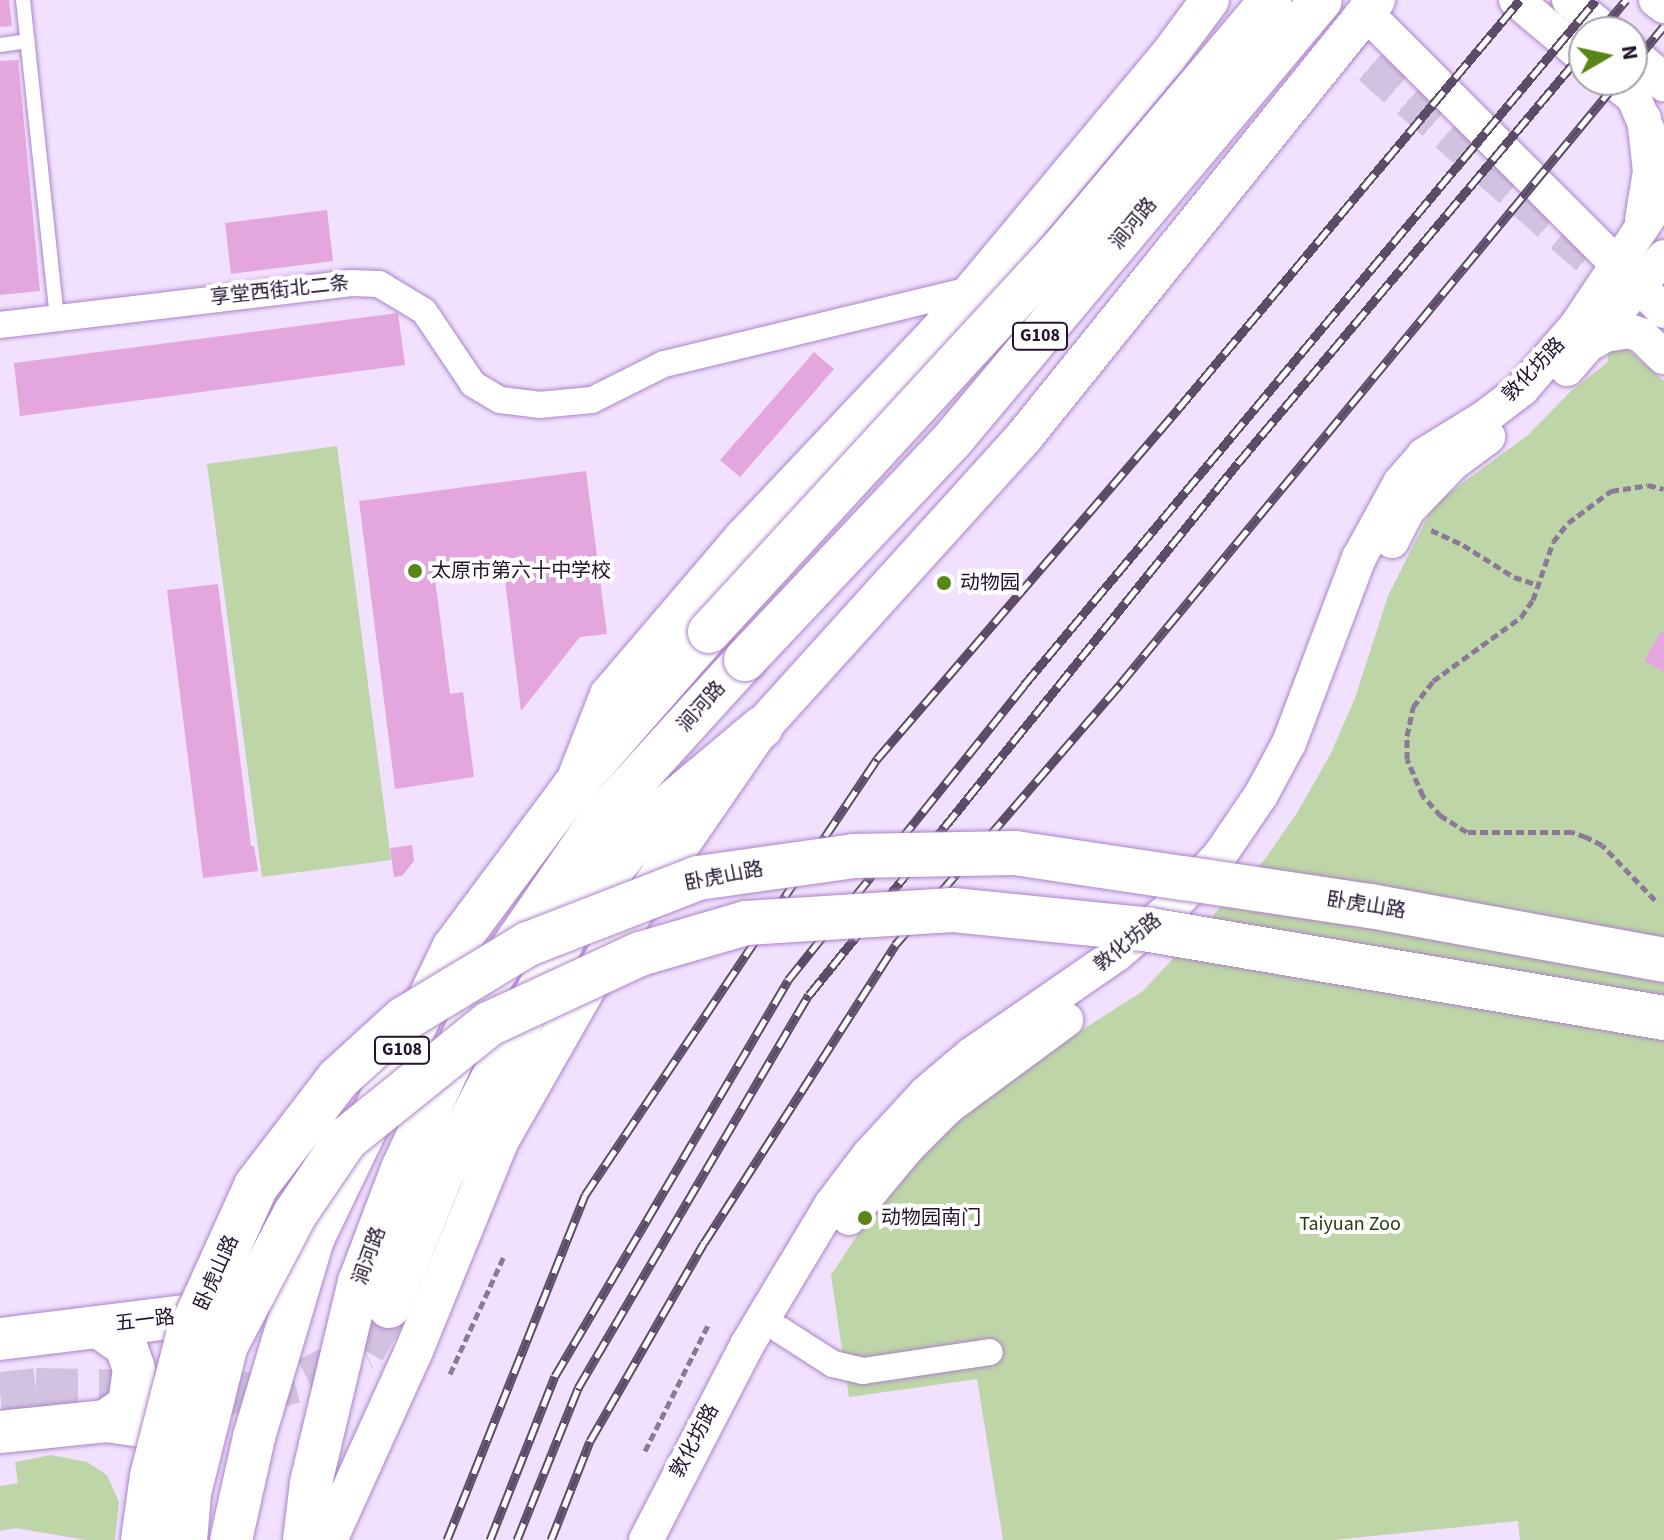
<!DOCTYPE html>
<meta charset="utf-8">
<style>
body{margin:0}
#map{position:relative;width:1664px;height:1540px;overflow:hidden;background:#f1e1fe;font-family:"Source Sans 3","Noto Sans SC",sans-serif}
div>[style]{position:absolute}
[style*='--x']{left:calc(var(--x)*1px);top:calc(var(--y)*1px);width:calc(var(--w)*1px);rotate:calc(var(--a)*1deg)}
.green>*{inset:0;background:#bdd5a7}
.building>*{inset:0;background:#e3a6dd}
.tertiary-tunnel>*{height:34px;margin-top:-17px;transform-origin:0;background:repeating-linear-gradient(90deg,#d2c2df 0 34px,transparent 0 51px)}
.primary-tunnel>*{height:42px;margin-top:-21px;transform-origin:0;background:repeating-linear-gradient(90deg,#d2c2df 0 42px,transparent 0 63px)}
.path>*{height:5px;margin-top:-2.5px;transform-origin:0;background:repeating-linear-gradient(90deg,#8a7a96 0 8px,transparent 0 12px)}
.roads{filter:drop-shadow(0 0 2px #ac84c9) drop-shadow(0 0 2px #ac84c9)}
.service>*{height:14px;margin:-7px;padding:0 7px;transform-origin:7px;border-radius:7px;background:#fff}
.minor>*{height:26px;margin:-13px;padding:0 13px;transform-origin:13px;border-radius:13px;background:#fff}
.tertiary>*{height:34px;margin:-17px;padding:0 17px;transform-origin:17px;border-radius:17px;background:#fff}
.secondary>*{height:38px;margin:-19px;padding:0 19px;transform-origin:19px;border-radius:19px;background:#fff}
.primary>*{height:42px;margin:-21px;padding:0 21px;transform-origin:21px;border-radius:21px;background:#fff}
.rail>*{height:9px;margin-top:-4.5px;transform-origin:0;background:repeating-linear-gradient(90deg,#fff 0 18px,#5c4c67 0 36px);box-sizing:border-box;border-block:2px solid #5c4c67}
.bridges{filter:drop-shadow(0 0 2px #ac84c9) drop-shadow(0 0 2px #ac84c9)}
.primary-bridge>*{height:42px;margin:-21px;padding:0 21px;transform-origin:21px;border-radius:21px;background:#fff}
.trunk-bridge>*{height:44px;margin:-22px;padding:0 22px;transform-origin:22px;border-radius:22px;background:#fff}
.dots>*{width:22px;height:22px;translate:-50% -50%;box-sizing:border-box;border:4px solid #fff;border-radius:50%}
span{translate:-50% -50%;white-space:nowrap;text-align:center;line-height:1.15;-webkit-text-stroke:8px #fff;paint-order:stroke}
.shield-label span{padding:2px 6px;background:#fff;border:2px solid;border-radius:6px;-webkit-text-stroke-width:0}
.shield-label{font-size:18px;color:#23132e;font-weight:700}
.street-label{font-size:20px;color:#23132e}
.poi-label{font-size:20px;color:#23132e}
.left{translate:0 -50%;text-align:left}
.park-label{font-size:20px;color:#273c09}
.north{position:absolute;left:1568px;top:16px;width:80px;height:80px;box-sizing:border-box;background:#fff;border:2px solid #a7a1ab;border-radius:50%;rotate:81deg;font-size:22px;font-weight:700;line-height:32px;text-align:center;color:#23132e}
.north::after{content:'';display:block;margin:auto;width:28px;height:36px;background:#598615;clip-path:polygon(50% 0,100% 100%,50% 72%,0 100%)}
</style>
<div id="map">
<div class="green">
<i style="clip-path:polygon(1623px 345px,1664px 381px,1664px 1540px,1520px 1540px,1518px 1521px,1334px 1540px,1003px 1540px,977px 1379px,849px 1397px,831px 1275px,858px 1234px,933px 1144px,1007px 1078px,1143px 991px,1265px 859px,1297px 813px,1331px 753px,1355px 698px,1388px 596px,1434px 504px,1528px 435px,1571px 391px,1608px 362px,1608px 350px)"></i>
<i style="clip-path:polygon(337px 446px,391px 860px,262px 877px,207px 464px)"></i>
<i style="clip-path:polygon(51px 1455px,87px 1462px,107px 1475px,119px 1502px,115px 1540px,86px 1540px,16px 1528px,0 1531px,0 1486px,18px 1483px,15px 1462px)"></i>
</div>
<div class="building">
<i style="clip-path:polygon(0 0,9px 0,12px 26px,0 27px)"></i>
<i style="clip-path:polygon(18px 60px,40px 291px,0 295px,0 61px)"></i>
<i style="clip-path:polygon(327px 210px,333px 261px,231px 274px,225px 223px)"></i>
<i style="clip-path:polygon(398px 313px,405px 365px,20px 416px,14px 363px)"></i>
<i style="clip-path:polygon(814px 352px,834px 369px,740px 477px,720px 460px)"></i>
<i style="clip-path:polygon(586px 471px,607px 634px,580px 637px,521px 711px,503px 564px,434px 572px,450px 694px,463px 692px,474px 777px,395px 789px,359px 501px)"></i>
<i style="clip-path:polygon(218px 584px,251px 846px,254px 846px,258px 871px,203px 878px,167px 590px)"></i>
<i style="clip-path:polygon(1661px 631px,1664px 633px,1664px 672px,1644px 661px)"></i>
<i style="clip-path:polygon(412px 845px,414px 861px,402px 876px,394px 877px,390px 848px)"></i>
</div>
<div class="tertiary-tunnel">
<i style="--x:1293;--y:0;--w:431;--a:41.2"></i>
</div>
<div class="primary-tunnel">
<i style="--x:0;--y:1393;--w:36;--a:-6"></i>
<i style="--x:36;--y:1389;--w:218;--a:1.1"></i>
<i style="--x:254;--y:1393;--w:55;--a:-14.8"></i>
<i style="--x:307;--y:1379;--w:64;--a:-27"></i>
<i style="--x:364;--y:1350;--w:50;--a:-59.8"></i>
</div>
<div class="path">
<i style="--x:1431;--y:530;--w:35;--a:25"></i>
<i style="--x:1463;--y:545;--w:60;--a:32.1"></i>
<i style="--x:1514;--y:577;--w:26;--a:18"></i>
<i style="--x:1655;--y:900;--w:76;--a:-133.9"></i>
<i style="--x:1602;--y:845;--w:18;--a:-153"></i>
<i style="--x:1586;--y:837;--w:15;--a:-160"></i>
<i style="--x:1572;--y:832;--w:105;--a:180"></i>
<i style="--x:1467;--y:832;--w:31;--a:-148"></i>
<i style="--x:1441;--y:816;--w:27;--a:-132"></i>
<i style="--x:1423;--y:796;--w:40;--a:-113.4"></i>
<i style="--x:1407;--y:759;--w:23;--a:-90"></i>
<i style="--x:1407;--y:736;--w:30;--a:-78"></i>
<i style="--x:1413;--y:707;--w:33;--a:-52"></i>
<i style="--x:1433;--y:681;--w:109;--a:-36"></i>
<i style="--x:1521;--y:617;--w:21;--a:-55"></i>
<i style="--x:1533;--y:600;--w:61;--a:-71"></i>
<i style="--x:1553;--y:542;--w:24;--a:-52"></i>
<i style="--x:1568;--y:523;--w:54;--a:-36.7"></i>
<i style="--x:1611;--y:491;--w:37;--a:-9"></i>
<i style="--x:1648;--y:485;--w:16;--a:14"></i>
<i style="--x:450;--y:1374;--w:132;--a:-65.4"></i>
<i style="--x:645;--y:1451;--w:143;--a:-63.4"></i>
</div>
<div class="roads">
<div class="service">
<i style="--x:23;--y:0;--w:318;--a:83.9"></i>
<i style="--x:0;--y:45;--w:28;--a:-8"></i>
</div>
<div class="minor">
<i style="--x:0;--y:325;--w:354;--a:-6.8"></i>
<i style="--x:351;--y:283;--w:28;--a:2"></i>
<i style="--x:379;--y:284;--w:52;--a:31"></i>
<i style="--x:424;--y:311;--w:88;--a:56.1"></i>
<i style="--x:473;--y:384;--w:31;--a:31"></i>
<i style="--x:500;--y:400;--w:39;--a:7"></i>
<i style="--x:539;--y:405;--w:53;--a:-5.4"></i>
<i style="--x:592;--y:400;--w:80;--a:-26.6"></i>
<i style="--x:664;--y:364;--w:318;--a:-13.6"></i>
<i style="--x:780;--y:1330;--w:63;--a:32.7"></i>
<i style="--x:833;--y:1364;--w:31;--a:13"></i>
<i style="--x:863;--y:1371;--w:128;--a:-8.5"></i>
</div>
<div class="tertiary">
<i style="--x:1516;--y:0;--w:89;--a:40"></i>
<i style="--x:1569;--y:0;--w:50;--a:40.1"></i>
<i style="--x:1656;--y:0;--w:10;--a:37"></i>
<i style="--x:1366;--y:13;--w:421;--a:45"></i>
<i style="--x:1632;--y:53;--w:38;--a:40"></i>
<i style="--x:1661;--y:77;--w:8;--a:67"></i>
<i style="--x:1612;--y:80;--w:28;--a:39"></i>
<i style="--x:1634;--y:98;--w:43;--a:67"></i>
<i style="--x:1642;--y:220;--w:50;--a:-80.7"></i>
<i style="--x:1650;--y:171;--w:53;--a:-96.5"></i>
<i style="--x:1593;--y:342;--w:14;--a:-30"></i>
<i style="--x:1605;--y:335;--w:24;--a:-9"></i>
<i style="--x:1629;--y:331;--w:13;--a:18"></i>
<i style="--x:1641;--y:335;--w:32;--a:44"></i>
<i style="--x:1567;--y:369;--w:148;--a:-49.1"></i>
<i style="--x:1392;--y:541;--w:35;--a:-63"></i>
<i style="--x:1408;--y:510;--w:65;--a:-46.2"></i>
<i style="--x:1453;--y:463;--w:44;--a:-36.6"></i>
<i style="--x:849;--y:1218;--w:89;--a:-50.4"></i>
<i style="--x:906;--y:1149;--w:59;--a:-45"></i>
<i style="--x:948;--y:1107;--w:147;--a:-36.4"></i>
<i style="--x:646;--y:1540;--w:220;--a:-62.6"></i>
<i style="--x:747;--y:1345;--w:163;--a:-59"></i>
<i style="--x:831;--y:1205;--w:63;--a:-52.8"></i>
<i style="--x:869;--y:1155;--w:84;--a:-47.4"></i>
<i style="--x:926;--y:1093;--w:60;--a:-40.3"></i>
<i style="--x:972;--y:1054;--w:176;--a:-34.6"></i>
<i style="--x:1117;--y:954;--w:75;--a:-40.7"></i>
<i style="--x:1174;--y:905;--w:68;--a:-47.4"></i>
<i style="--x:1220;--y:855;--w:73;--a:-55.7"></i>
<i style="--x:1261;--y:795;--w:59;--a:-61.7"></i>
<i style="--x:1289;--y:743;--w:198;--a:-69.3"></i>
<i style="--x:1359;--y:558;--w:85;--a:-61.3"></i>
<i style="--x:1400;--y:483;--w:37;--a:-49"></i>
<i style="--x:1424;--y:455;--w:70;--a:-31.7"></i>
<i style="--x:1484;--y:418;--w:48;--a:-37.3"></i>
<i style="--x:1522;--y:389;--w:84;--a:-49.3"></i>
<i style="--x:1577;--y:325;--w:157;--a:-56.4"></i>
</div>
<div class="secondary">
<i style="--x:576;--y:779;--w:90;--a:-68.6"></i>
<i style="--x:609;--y:695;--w:206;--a:-49.5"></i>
<i style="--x:743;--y:538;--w:281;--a:-46.6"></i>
<i style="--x:936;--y:334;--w:360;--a:-50.1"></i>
<i style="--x:1167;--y:58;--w:72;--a:-53.4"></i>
<i style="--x:328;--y:1540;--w:205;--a:-65.6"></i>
<i style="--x:413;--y:1353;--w:230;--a:-67.8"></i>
<i style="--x:500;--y:1140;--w:222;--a:-60.3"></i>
<i style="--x:610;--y:947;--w:267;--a:-55.4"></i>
<i style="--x:762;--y:727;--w:391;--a:-47.9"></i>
<i style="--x:1024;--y:437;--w:561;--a:-51.15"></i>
</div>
<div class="primary">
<i style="--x:389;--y:1307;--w:144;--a:-68.1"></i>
<i style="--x:443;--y:1173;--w:297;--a:-62.6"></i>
<i style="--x:580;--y:909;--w:120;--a:-50.7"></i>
<i style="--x:656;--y:816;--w:138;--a:-40"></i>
<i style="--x:99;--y:1327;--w:33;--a:35"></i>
<i style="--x:126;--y:1346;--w:24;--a:71"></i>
<i style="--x:134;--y:1369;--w:36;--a:98"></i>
<i style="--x:129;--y:1405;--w:28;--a:145"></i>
<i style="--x:0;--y:1339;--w:226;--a:-7.1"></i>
<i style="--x:224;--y:1311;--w:5;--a:-37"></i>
<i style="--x:0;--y:1432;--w:107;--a:-5.9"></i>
<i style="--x:106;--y:1421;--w:85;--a:8.1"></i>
<i style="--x:190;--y:1433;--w:8;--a:50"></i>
<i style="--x:231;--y:1540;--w:106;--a:-77.4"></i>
<i style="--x:254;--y:1437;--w:207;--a:-73.4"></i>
<i style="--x:313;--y:1239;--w:323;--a:-64.3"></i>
<i style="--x:453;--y:948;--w:201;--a:-53.3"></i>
<i style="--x:573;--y:787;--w:206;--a:-48.7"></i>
<i style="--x:304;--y:1540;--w:57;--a:-83"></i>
<i style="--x:311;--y:1483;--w:207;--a:-76.6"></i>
<i style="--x:359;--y:1282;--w:121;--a:-69.2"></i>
<i style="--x:402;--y:1169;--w:201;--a:-65.3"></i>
<i style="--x:486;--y:986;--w:205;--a:-55.5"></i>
<i style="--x:602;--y:817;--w:212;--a:-47.7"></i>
</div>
</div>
<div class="rail">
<i style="--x:1599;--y:32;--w:42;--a:-49.8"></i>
<i style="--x:1632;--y:65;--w:50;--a:-50.6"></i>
<i style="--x:447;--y:1540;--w:372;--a:-68.2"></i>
<i style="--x:585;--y:1195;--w:525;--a:-56.19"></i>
<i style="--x:877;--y:759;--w:462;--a:-49.3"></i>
<i style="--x:1178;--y:409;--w:533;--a:-50.1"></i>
<i style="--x:490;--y:1540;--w:176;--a:-68.4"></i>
<i style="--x:555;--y:1376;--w:459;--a:-59.5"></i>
<i style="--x:788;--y:980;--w:378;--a:-51.3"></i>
<i style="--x:1024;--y:685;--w:892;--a:-50.14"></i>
<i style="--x:517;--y:1540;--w:164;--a:-68.1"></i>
<i style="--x:578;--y:1388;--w:456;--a:-59.6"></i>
<i style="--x:809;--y:995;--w:683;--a:-51.12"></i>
<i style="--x:1238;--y:463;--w:538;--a:-49.98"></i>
<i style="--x:551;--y:1540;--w:106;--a:-68.5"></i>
<i style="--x:590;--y:1441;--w:228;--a:-60.1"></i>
<i style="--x:704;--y:1243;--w:354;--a:-57.3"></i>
<i style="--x:895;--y:945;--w:346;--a:-49.2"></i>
<i style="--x:1121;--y:683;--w:782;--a:-50.45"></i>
</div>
<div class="bridges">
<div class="primary-bridge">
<i style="--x:709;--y:632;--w:522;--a:-47.41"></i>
<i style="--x:1062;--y:248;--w:324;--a:-49.9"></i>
<i style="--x:745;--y:660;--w:305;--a:-46.7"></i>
<i style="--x:954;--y:438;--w:571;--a:-50.04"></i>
</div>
<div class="trunk-bridge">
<i style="--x:143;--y:1540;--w:65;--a:-82"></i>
<i style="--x:152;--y:1476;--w:145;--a:-75.6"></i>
<i style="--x:188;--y:1336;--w:165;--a:-65.6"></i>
<i style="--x:256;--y:1186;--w:135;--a:-52.5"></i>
<i style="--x:338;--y:1079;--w:89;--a:-42.3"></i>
<i style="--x:404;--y:1019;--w:145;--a:-31.2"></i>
<i style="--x:528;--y:944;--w:182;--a:-21.2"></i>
<i style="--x:698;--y:878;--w:158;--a:-8"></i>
<i style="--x:854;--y:856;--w:161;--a:-1.1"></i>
<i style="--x:1015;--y:853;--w:360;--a:8.5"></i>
<i style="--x:1371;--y:906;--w:298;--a:10.4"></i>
<i style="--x:185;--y:1540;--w:47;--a:-85.1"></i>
<i style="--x:189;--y:1493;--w:153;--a:-76"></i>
<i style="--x:226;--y:1345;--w:148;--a:-62.2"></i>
<i style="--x:295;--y:1214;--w:91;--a:-55.8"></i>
<i style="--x:346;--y:1139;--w:184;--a:-38.8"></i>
<i style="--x:489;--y:1024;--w:166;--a:-24.9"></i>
<i style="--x:640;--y:954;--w:110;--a:-16.3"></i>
<i style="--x:746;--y:923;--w:207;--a:-3.6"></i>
<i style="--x:953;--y:910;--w:192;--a:5.7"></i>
<i style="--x:1144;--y:929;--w:528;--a:9.71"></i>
</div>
</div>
<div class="dots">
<i style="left:415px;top:571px;background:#598615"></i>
<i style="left:944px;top:583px;background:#598615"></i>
<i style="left:865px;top:1218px;background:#598615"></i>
</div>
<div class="shield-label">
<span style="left:1040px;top:336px">G108</span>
<span style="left:402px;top:1050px">G108</span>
</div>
<div class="street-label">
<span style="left:1134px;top:224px;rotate:-50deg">涧河路</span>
<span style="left:280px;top:291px;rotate:-6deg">享堂西街北二条</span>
<span style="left:1534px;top:370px;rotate:-46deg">敦化坊路</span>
<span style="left:702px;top:707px;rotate:-48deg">涧河路</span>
<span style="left:724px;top:877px;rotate:-11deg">卧虎山路</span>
<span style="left:1366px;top:906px;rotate:9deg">卧虎山路</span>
<span style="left:1128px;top:943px;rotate:-39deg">敦化坊路</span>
<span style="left:370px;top:1256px;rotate:-70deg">涧河路</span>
<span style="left:217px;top:1273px;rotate:-66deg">卧虎山路</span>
<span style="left:145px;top:1321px;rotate:-7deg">五一路</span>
<span style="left:695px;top:1441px;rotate:-62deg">敦化坊路</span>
</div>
<div class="poi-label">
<span class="left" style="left:431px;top:571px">太原市第六十中学校</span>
<span class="left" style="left:960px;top:583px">动物园</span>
<span class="left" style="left:881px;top:1218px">动物园南门</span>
</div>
<div class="park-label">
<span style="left:1350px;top:1224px">Taiyuan Zoo</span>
</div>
<div class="north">N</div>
</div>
